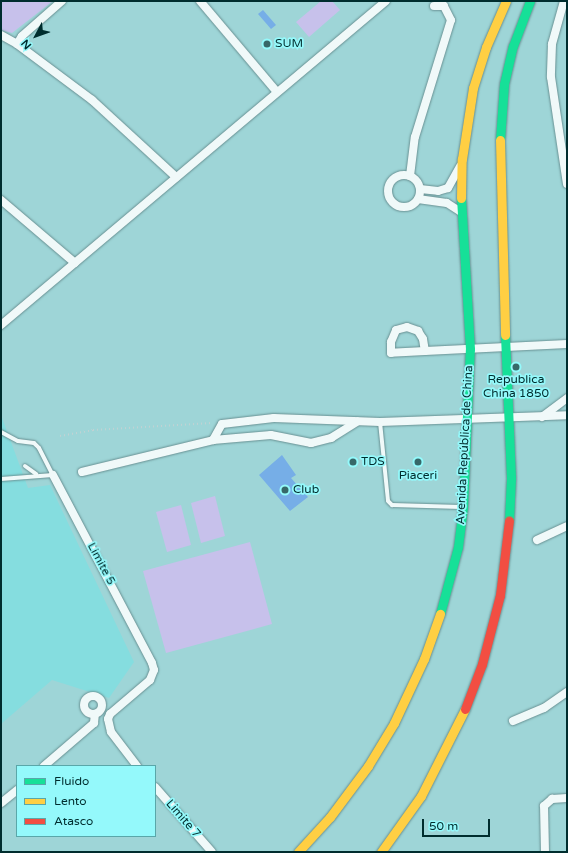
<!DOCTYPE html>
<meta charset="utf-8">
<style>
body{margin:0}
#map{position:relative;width:568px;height:853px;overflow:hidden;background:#9ed5d7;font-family:"Varela Round",sans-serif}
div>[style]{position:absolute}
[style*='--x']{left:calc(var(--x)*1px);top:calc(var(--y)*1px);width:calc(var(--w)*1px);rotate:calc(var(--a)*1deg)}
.built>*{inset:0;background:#85dddf}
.green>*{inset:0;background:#c7c1eb}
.water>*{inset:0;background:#76aee7}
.path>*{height:1.5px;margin-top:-0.75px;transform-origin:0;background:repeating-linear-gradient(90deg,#c0d2d3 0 1px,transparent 0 4px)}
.roads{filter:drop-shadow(0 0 1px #689092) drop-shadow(0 0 1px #689092)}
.lane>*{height:4px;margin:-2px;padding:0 2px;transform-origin:2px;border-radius:2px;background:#f0f9f9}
.street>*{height:8px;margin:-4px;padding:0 4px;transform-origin:4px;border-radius:4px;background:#f0f9f9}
.street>.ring{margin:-4px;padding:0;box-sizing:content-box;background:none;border:8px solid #f0f9f9;border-radius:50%}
.fast>*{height:9px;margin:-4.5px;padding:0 4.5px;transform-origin:4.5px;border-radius:4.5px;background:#16e098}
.slow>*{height:9px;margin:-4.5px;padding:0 4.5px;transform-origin:4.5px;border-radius:4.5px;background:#ffcf43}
.jam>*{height:9px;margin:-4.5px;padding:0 4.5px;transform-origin:4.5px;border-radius:4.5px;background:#f24e42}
.dots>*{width:11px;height:11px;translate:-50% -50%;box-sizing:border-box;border:2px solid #94f9fb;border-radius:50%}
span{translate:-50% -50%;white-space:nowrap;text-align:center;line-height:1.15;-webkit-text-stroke:3.5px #94f9fb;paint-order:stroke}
.poi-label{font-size:12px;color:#002d2e}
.left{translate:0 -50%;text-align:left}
.street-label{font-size:12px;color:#002d2e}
.frame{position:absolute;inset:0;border:2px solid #002d2e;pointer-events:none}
.legend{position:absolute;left:16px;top:765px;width:140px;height:72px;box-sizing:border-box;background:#94f9fb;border:1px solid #59a7a9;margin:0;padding:5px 7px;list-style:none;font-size:12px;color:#002d2e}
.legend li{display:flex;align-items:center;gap:8px;height:20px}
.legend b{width:20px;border:1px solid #59a7a9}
.north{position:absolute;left:16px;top:16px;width:40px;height:40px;-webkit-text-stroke:3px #94f9fb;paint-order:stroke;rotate:229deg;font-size:11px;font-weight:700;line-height:16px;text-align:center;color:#002d2e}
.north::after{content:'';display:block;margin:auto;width:14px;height:18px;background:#002d2e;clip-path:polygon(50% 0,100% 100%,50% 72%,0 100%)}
.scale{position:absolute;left:422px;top:819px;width:68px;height:18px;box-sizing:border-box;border:2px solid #002d2e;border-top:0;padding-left:5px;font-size:12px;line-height:14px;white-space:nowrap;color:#002d2e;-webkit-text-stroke:3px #94f9fb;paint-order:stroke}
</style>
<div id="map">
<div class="built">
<i style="clip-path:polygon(1px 415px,28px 488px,50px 485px,134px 662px,109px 698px,52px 680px,1px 724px)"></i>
</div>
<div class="green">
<i style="clip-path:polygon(1px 1px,53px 1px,12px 33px,1px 30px)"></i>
<i style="clip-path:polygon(321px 1px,332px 1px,340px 10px,309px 37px,296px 22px)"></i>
<i style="clip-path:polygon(215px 496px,225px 536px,201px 543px,191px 503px)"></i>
<i style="clip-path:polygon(181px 505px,191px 545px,167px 552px,156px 512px)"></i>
<i style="clip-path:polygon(250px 542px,272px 624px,166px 653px,143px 571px)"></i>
</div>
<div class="water">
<i style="clip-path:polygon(263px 10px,276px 25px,271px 29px,258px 14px)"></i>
<i style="clip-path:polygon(282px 455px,296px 475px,291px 478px,308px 497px,290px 511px,259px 475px)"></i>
</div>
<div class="path">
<i style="--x:60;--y:436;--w:34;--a:-10"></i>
<i style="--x:93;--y:430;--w:119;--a:-3.4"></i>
</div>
<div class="roads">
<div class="lane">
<i style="--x:380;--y:422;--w:79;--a:84.2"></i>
<i style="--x:388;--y:501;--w:6;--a:45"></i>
<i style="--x:392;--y:505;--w:69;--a:1.7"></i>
<i style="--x:1;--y:432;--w:19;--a:28"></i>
<i style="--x:18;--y:441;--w:16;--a:7"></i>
<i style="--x:34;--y:443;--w:7;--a:45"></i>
<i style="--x:39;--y:448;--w:30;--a:63"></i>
<i style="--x:53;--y:475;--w:52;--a:175.6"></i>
<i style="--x:25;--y:466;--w:14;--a:36"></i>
</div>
<div class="street">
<i style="--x:200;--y:1;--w:119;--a:49.8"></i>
<i style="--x:564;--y:1;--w:45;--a:105.6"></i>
<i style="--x:552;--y:44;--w:33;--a:92"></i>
<i style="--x:551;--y:77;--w:108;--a:81.5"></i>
<i style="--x:1;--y:35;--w:18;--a:29"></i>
<i style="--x:17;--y:44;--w:9;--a:-58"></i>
<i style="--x:22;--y:36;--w:53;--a:-41.2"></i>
<i style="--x:17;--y:44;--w:94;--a:36.7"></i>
<i style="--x:92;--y:100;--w:114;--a:42.5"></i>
<i class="ring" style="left:388px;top:175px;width:24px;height:24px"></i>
<i style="--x:410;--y:176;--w:39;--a:-83"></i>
<i style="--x:415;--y:137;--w:122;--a:-72.9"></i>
<i style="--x:451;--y:20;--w:16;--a:-117"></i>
<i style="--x:444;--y:6;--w:10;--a:180"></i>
<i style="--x:420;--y:189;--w:18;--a:6"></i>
<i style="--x:438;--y:191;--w:10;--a:-17"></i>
<i style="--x:448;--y:188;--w:25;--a:-61"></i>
<i style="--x:418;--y:199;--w:29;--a:8"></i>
<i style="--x:447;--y:203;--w:17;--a:33"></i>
<i style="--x:1;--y:200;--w:97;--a:40.4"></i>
<i style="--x:1;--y:325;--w:503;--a:-40.08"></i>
<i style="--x:425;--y:351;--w:34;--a:177"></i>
<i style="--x:391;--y:353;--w:11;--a:-90"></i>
<i style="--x:391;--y:342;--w:13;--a:-67"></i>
<i style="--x:396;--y:330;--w:11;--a:-15"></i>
<i style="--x:407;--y:327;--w:12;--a:20"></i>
<i style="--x:418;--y:331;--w:9;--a:58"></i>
<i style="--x:423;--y:339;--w:12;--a:81"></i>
<i style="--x:425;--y:351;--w:142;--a:-2.8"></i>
<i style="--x:542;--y:417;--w:31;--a:-37"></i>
<i style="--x:213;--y:440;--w:18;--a:-61"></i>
<i style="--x:222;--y:424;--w:52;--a:-6.6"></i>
<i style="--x:274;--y:418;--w:106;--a:2.2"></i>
<i style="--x:380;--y:422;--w:187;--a:-2.1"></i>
<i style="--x:82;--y:472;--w:135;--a:-13.7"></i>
<i style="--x:213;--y:440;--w:58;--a:-4.9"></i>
<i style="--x:271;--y:435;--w:41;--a:11.3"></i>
<i style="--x:311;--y:443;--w:21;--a:-14"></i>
<i style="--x:331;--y:438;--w:31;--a:-32"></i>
<i style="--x:53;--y:475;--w:212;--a:62.2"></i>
<i style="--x:152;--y:663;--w:7;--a:74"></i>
<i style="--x:154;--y:670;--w:11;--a:112"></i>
<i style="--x:150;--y:680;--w:52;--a:139.6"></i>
<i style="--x:110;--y:714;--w:5;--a:112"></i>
<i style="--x:108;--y:719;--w:13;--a:77"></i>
<i style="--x:111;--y:732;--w:43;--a:52.6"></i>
<i style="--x:537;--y:540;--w:33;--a:-25"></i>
<i class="ring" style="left:84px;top:696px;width:10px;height:10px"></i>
<i style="--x:513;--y:721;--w:34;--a:-23"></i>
<i style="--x:544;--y:708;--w:28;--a:-35"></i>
<i style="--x:44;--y:766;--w:66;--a:-40.7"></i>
<i style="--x:94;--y:723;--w:9;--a:-84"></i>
<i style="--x:155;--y:787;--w:86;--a:48.8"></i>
<i style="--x:1;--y:803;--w:21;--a:-39"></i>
<i style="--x:545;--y:852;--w:46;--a:-91.2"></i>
<i style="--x:544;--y:806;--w:11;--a:-41"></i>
<i style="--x:552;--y:799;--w:15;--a:-4"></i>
</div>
<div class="fast">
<i style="--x:500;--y:140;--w:56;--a:-85.9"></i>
<i style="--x:504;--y:84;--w:39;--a:-77"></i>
<i style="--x:513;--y:46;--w:48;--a:-69.3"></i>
<i style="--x:505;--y:335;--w:143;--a:87.6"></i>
<i style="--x:511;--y:478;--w:43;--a:92.7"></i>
<i style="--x:440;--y:614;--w:69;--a:-75"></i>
<i style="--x:458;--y:547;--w:40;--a:-82.9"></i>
<i style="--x:463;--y:507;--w:158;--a:-87.5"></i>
<i style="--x:470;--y:349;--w:151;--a:-93.4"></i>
</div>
<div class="slow">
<i style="--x:500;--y:140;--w:195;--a:88.5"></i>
<i style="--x:461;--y:198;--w:39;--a:-89"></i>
<i style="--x:462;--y:159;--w:72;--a:-81.2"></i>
<i style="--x:473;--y:88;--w:43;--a:-72.4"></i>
<i style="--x:486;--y:47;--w:50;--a:-66.5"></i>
<i style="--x:298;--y:852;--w:47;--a:-47.6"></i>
<i style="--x:330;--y:817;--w:64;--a:-53.3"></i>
<i style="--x:368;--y:766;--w:50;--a:-58.8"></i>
<i style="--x:394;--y:723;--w:71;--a:-64.9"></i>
<i style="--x:424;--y:659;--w:48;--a:-70.4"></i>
<i style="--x:381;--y:852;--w:69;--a:-54.5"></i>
<i style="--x:421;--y:796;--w:97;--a:-63.2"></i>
</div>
<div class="jam">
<i style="--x:465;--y:709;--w:48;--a:-69.3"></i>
<i style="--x:482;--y:664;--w:71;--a:-75.4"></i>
<i style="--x:500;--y:595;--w:75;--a:-83.1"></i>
</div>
</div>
<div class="dots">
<i style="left:267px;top:44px;background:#376869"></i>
<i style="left:516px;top:367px;background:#376869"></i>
<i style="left:353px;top:462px;background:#376869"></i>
<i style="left:418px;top:462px;background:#376869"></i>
<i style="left:285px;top:490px;background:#376869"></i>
</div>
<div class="poi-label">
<span class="left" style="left:275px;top:44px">SUM</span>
<span style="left:516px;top:387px">Republica<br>China 1850</span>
<span class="left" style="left:361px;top:462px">TDS</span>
<span style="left:418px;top:476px">Piaceri</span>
<span class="left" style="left:293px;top:490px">Club</span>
</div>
<div class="street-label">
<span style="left:465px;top:445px;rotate:-87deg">Avenida República de China</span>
<span style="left:101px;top:564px;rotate:62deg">Limite 5</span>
<span style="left:183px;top:819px;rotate:49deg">Limite 7</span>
</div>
<div class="frame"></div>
<ul class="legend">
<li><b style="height:5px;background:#16e098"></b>Fluido</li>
<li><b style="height:5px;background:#ffcf43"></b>Lento</li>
<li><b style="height:5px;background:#f24e42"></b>Atasco</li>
</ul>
<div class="north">N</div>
<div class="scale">50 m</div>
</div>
